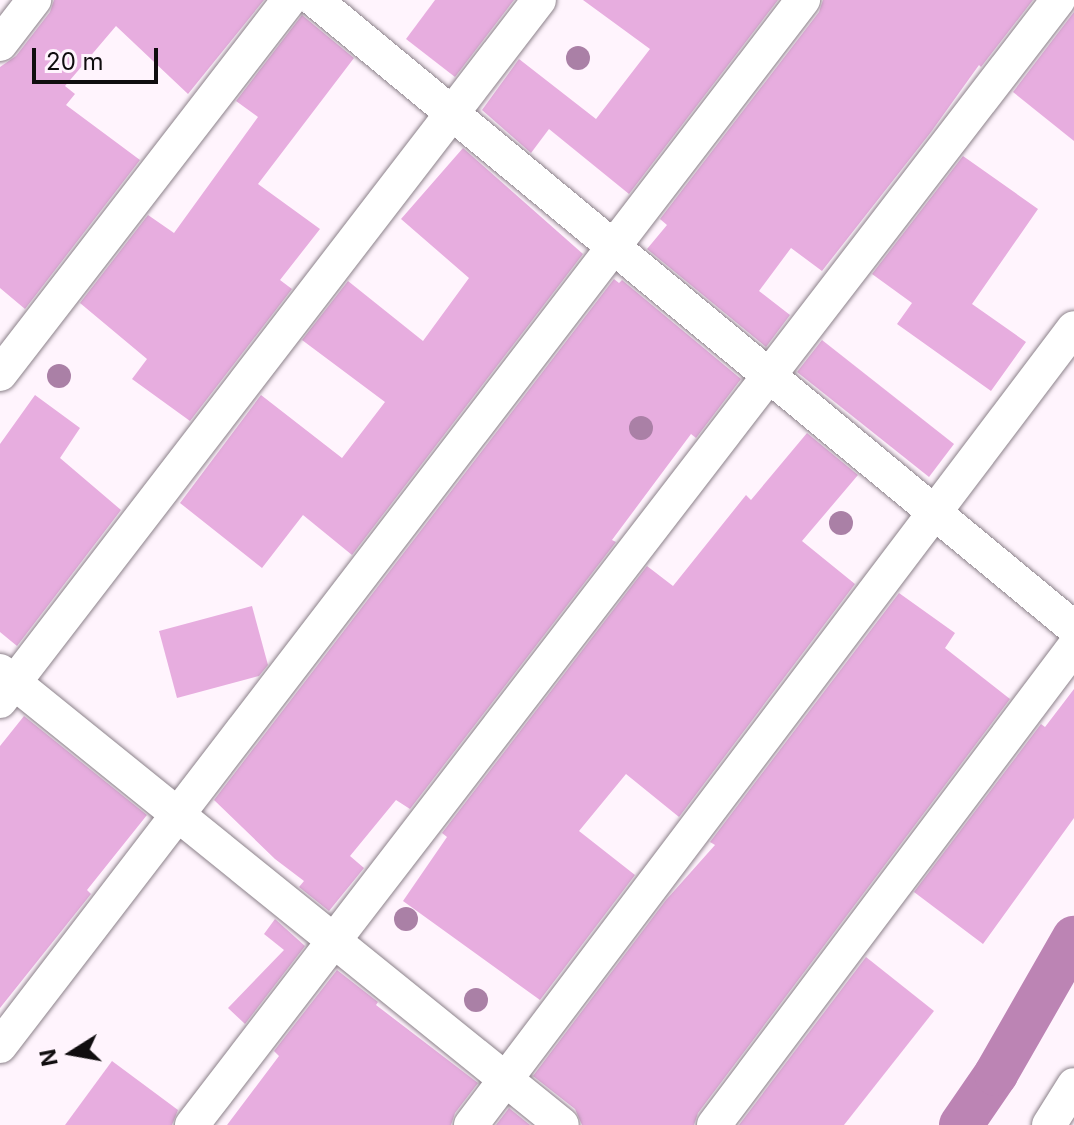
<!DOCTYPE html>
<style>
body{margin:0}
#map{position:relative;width:1074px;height:1125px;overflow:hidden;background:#fff4fd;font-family:Inter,sans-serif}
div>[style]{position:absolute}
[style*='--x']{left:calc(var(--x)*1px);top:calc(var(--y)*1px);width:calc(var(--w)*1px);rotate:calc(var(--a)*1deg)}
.canal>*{height:44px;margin:-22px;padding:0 22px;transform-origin:22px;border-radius:22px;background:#bc84b4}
.building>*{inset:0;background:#e7addf}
.roads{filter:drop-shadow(0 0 2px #8c828a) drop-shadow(0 0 2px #8c828a)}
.minor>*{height:34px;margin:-17px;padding:0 17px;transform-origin:17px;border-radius:17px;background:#fff}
.trees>*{width:24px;height:24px;margin:-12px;border-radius:50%;background:#aa80a6}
span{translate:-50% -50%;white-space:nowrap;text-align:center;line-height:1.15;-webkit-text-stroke:6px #fff4fd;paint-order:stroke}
.north{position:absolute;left:32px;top:1013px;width:80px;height:80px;-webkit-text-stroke:6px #fff4fd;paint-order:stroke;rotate:259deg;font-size:22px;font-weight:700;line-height:32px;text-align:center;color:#100d0f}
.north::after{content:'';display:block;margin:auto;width:28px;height:36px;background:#100d0f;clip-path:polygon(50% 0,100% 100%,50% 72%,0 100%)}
.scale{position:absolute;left:32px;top:48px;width:126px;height:36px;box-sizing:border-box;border:4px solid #100d0f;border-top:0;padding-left:10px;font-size:24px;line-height:28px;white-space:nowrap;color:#100d0f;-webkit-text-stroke:6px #fff4fd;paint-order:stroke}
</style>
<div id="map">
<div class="canal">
<i style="--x:961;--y:1125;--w:62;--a:-55.5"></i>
<i style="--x:996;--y:1074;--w:157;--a:-60.2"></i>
</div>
<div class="building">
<i style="clip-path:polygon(54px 0,264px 0,188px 94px,116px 26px,65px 86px,75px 94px,66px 105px,140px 160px,25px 309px,0 288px,0 67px,16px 56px,50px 12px)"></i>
<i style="clip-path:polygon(435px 0,514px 0,455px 77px,406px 39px)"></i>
<i style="clip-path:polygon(583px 0,778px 0,629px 194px,549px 129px,531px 153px,482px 110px,519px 59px,596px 119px,650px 49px)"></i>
<i style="clip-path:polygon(823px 0,1033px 0,981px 67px,979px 65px,931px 132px,822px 271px,791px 248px,759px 291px,790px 315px,766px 347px,647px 249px,667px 225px,660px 219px,819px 12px)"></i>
<i style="clip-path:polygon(1074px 12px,1074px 141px,1013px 92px)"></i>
<i style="clip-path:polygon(302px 15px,354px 58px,258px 184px,320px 229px,280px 280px,292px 289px,190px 421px,132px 379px,147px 359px,80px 303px,148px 215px,174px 233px,258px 117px,236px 101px)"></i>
<i style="clip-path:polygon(463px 148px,583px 254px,352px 555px,303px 515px,262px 568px,180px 503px,261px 395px,342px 458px,385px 402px,302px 340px,348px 281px,423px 341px,469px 278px,401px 219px)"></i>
<i style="clip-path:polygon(963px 156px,1038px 209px,972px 304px,1026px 342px,991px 391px,897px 324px,912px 303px,872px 274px)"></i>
<i style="clip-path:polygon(614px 279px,619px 283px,622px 280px,741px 379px,696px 438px,691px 434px,612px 540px,616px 542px,410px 809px,396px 800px,350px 856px,364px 868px,329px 911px,299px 887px,304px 881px,275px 859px,214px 800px)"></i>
<i style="clip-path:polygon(822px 340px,954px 444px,929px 477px,797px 372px)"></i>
<i style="clip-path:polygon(35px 395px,80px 428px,60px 458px,121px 510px,17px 646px,0 632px,0 444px)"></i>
<i style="clip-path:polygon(807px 433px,858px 475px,802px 541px,855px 584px,679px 817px,626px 774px,579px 831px,635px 875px,540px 1000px,403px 901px,447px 837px,442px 833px,647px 566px,673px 586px,746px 495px,751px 500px)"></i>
<i style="clip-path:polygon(899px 593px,955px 633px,945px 648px,1010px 699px,698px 1113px,694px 1125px,582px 1125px,575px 1109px,533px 1076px,666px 900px,715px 845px,710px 842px)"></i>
<i style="clip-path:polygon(252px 606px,268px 665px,259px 676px,177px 698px,159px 631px)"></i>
<i style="clip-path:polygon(1074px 689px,1074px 818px,983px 944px,914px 892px,1041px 724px,1045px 727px)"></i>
<i style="clip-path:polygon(24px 716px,147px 815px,87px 890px,91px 894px,0 1008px,0 746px)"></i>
<i style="clip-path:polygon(275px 919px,305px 946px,245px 1024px,228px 1008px,284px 950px,264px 934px)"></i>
<i style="clip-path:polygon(866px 957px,934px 1011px,844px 1125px,739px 1125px)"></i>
<i style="clip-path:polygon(337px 970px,378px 1002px,376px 1005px,478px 1083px,455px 1113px,451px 1125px,227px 1125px,279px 1056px,274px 1051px)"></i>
<i style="clip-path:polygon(112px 1061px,178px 1110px,172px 1125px,65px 1125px)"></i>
<i style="clip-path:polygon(509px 1108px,530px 1125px,496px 1125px)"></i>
</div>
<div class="roads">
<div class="minor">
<i style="--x:315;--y:0;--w:985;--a:39.6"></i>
<i style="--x:0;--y:44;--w:56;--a:-52.3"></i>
<i style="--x:0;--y:374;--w:473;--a:-52.3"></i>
<i style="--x:0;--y:671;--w:722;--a:38.93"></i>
<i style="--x:0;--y:701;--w:884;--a:-52.44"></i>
<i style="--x:0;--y:1046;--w:1319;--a:-52.49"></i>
<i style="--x:192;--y:1125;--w:1420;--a:-52.41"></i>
<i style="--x:471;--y:1125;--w:999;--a:-52.89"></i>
<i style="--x:714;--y:1125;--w:598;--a:-53.02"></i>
<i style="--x:1049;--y:1125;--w:47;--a:-58"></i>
</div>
</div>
<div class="trees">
<i style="left:578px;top:58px"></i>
<i style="left:59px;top:376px"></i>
<i style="left:641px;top:428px"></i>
<i style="left:841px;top:523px"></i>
<i style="left:406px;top:919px"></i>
<i style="left:476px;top:1000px"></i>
</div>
<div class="north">N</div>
<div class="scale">20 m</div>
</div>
